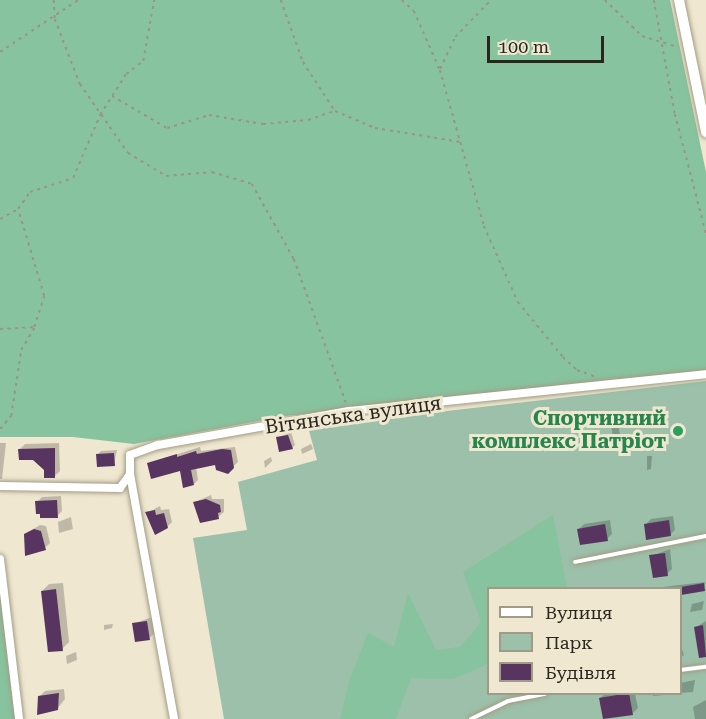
<!DOCTYPE html>
<meta charset="utf-8">
<style>
body{margin:0}
#map{position:relative;width:706px;height:719px;overflow:hidden;background:#efe7d0;font-family:"Roboto Serif",serif}
div>[style]{position:absolute}
[style*='--x']{left:calc(var(--x)*1px);top:calc(var(--y)*1px);width:calc(var(--w)*1px);rotate:calc(var(--a)*1deg)}
.green>*{inset:0;background:#9cc0a9}
.forest>*{inset:0;background:#87c39e}
.shadow>*{inset:0;background:#0003}
.building>*{inset:0;background:#573560}
.path>*{height:1.5px;margin-top:-0.75px;transform-origin:0;background:repeating-linear-gradient(90deg,#999483 0 3px,transparent 0 7.5px)}
.roads{filter:drop-shadow(0 0 2px #a39c86) drop-shadow(0 0 2px #a39c86)}
.service>*{height:4px;margin:-2px;padding:0 2px;transform-origin:2px;border-radius:2px;background:#fff}
.minor>*{height:8px;margin:-4px;padding:0 4px;transform-origin:4px;border-radius:4px;background:#fff}
.tertiary>*{height:10px;margin:-5px;padding:0 5px;transform-origin:5px;border-radius:5px;background:#fff}
.dots>*{width:16px;height:16px;translate:-50% -50%;box-sizing:border-box;border:3px solid #efe7d0;border-radius:50%}
span{translate:-50% -50%;white-space:nowrap;text-align:center;line-height:1.15;-webkit-text-stroke:6px #efe7d0;paint-order:stroke}
.street-label{font-size:20px;color:#29261e}
.leisure-label{font-size:20px;color:#27864d;font-weight:700}
.right{translate:-100% -50%;text-align:right}
.legend{position:absolute;left:487px;top:587px;width:195px;height:108px;box-sizing:border-box;background:#efe7d0;border:2px solid #a09a89;margin:0;padding:8px 10px;list-style:none;font-size:18px;color:#29261e}
.legend li{display:flex;align-items:center;gap:12px;height:30px}
.legend b{width:30px;border:2px solid #a09a89}
.scale{position:absolute;left:487px;top:36px;width:117px;height:27px;box-sizing:border-box;border:3px solid #29261e;border-top:0;padding-left:8px;font-size:18px;line-height:21px;white-space:nowrap;color:#29261e;-webkit-text-stroke:4px #efe7d0;paint-order:stroke}
</style>
<div id="map">
<div class="green">
<i style="clip-path:polygon(evenodd,706px 381px,706px 719px,224px 719px,193px 538px,247px 530px,238px 482px,317px 460px,308px 427px,706px 381px,488px 588px,680px 588px,680px 694px,488px 694px,488px 588px)"></i>
</div>
<div class="forest">
<i style="clip-path:polygon(0 0,670px 0,706px 172px,706px 376px,285px 416px,134px 444px,73px 437px,0 437px)"></i>
<i style="clip-path:polygon(553px 515px,567px 588px,488px 588px,488px 664px,453px 679px,411px 678px,396px 719px,340px 719px,349px 681px,368px 633px,394px 647px,408px 593px,436px 650px,460px 647px,481px 622px,463px 572px)"></i>
<i style="clip-path:polygon(0 590px,17px 719px,0 719px)"></i>
</div>
<div class="shadow">
<i style="clip-path:polygon(618px 423px,621px 441px,614px 444px,611px 425px)"></i>
<i style="clip-path:polygon(291px 432px,295px 445px,292px 448px,277px 438px)"></i>
<i style="clip-path:polygon(0 443px,6px 443px,2px 479px,0 479px)"></i>
<i style="clip-path:polygon(59px 443px,60px 471px,54px 477px,20px 449px,25px 444px)"></i>
<i style="clip-path:polygon(311px 444px,313px 449px,302px 454px,301px 449px)"></i>
<i style="clip-path:polygon(200px 447px,201px 451px,235px 447px,238px 462px,226px 473px,216px 463px,196px 467px,198px 480px,194px 484px,181px 469px,149px 463px)"></i>
<i style="clip-path:polygon(117px 450px,114px 464px,98px 454px,101px 451px)"></i>
<i style="clip-path:polygon(647px 456px,652px 456px,651px 469px,647px 470px)"></i>
<i style="clip-path:polygon(271px 457px,272px 461px,265px 468px,264px 461px)"></i>
<i style="clip-path:polygon(211px 495px,212px 499px,224px 499px,224px 512px,218px 517px,195px 502px)"></i>
<i style="clip-path:polygon(61px 496px,62px 511px,57px 516px,42px 512px,37px 502px,42px 497px)"></i>
<i style="clip-path:polygon(160px 506px,161px 510px,169px 509px,172px 522px,167px 527px,147px 513px)"></i>
<i style="clip-path:polygon(673px 516px,675px 530px,670px 535px,646px 524px,651px 519px)"></i>
<i style="clip-path:polygon(71px 517px,73px 529px,59px 533px,58px 522px)"></i>
<i style="clip-path:polygon(610px 520px,612px 534px,607px 539px,579px 529px,584px 524px)"></i>
<i style="clip-path:polygon(40px 525px,46px 526px,50px 543px,45px 548px,25px 534px)"></i>
<i style="clip-path:polygon(670px 549px,672px 569px,667px 574px,651px 556px)"></i>
<i style="clip-path:polygon(705px 582px,704px 589px,680px 593px,680px 588px,654px 588px)"></i>
<i style="clip-path:polygon(63px 583px,69px 642px,62px 649px,42px 591px,49px 584px)"></i>
<i style="clip-path:polygon(704px 601px,702px 610px,690px 612px,692px 604px)"></i>
<i style="clip-path:polygon(152px 617px,155px 633px,149px 638px,133px 624px)"></i>
<i style="clip-path:polygon(706px 621px,706px 655px,701px 656px,696px 627px)"></i>
<i style="clip-path:polygon(113px 624px,112px 628px,104px 630px,104px 625px)"></i>
<i style="clip-path:polygon(680px 644px,684px 655px,680px 658px)"></i>
<i style="clip-path:polygon(76px 652px,77px 660px,67px 664px,66px 656px)"></i>
<i style="clip-path:polygon(695px 680px,693px 692px,680px 693px,680px 683px)"></i>
<i style="clip-path:polygon(64px 689px,65px 699px,57px 709px,40px 696px,45px 691px)"></i>
<i style="clip-path:polygon(605px 694px,635px 694px,638px 708px,633px 713px,600px 698px)"></i>
<i style="clip-path:polygon(653px 694px,675px 694px,653px 696px)"></i>
<i style="clip-path:polygon(706px 700px,706px 719px,695px 719px,693px 707px)"></i>
</div>
<div class="building">
<i style="clip-path:polygon(288px 435px,293px 449px,279px 452px,276px 437px)"></i>
<i style="clip-path:polygon(55px 448px,55px 478px,44px 478px,44px 470px,33px 460px,19px 460px,18px 449px)"></i>
<i style="clip-path:polygon(222px 449px,231px 450px,234px 468px,228px 474px,216px 470px,215px 465px,191px 470px,194px 485px,183px 488px,180px 471px,151px 479px,147px 463px,177px 454px,177px 457px,196px 451px,197px 454px)"></i>
<i style="clip-path:polygon(114px 453px,115px 466px,97px 467px,96px 454px)"></i>
<i style="clip-path:polygon(206px 499px,220px 505px,221px 512px,218px 513px,219px 519px,200px 523px,193px 502px)"></i>
<i style="clip-path:polygon(57px 500px,58px 518px,40px 518px,40px 514px,36px 514px,35px 501px)"></i>
<i style="clip-path:polygon(155px 510px,156px 515px,164px 513px,168px 528px,155px 535px,145px 512px)"></i>
<i style="clip-path:polygon(669px 520px,671px 536px,646px 540px,644px 524px)"></i>
<i style="clip-path:polygon(605px 524px,608px 541px,580px 545px,577px 529px)"></i>
<i style="clip-path:polygon(34px 529px,41px 531px,46px 550px,25px 556px,24px 534px)"></i>
<i style="clip-path:polygon(665px 553px,668px 576px,653px 578px,649px 555px)"></i>
<i style="clip-path:polygon(704px 583px,705px 591px,681px 595px,681px 587px)"></i>
<i style="clip-path:polygon(56px 589px,63px 651px,48px 652px,41px 591px)"></i>
<i style="clip-path:polygon(147px 621px,150px 640px,135px 642px,132px 623px)"></i>
<i style="clip-path:polygon(703px 625px,706px 657px,699px 658px,694px 627px)"></i>
<i style="clip-path:polygon(59px 693px,58px 710px,37px 715px,38px 696px)"></i>
<i style="clip-path:polygon(629px 693px,633px 715px,603px 719px,599px 698px)"></i>
</div>
<div class="path">
<i style="--x:54;--y:0;--w:19;--a:87"></i>
<i style="--x:55;--y:19;--w:70;--a:69"></i>
<i style="--x:80;--y:84;--w:84;--a:55.2"></i>
<i style="--x:128;--y:153;--w:44;--a:31.2"></i>
<i style="--x:166;--y:176;--w:46;--a:-5"></i>
<i style="--x:212;--y:172;--w:42;--a:16.7"></i>
<i style="--x:252;--y:184;--w:86;--a:60.8"></i>
<i style="--x:294;--y:259;--w:153;--a:70.1"></i>
<i style="--x:281;--y:0;--w:66;--a:70.5"></i>
<i style="--x:303;--y:62;--w:59;--a:56.9"></i>
<i style="--x:335;--y:111;--w:43;--a:23"></i>
<i style="--x:375;--y:128;--w:87;--a:9.2"></i>
<i style="--x:402;--y:0;--w:16;--a:43"></i>
<i style="--x:414;--y:11;--w:64;--a:66.2"></i>
<i style="--x:440;--y:70;--w:162;--a:74.2"></i>
<i style="--x:484;--y:226;--w:83;--a:65.9"></i>
<i style="--x:518;--y:302;--w:71;--a:50.7"></i>
<i style="--x:563;--y:357;--w:19;--a:43"></i>
<i style="--x:577;--y:370;--w:20;--a:20"></i>
<i style="--x:605;--y:0;--w:52;--a:44.2"></i>
<i style="--x:642;--y:36;--w:38;--a:17"></i>
<i style="--x:654;--y:0;--w:116;--a:79.6"></i>
<i style="--x:675;--y:114;--w:123;--a:75.4"></i>
<i style="--x:0;--y:52;--w:94;--a:-33.7"></i>
<i style="--x:440;--y:69;--w:35;--a:-65"></i>
<i style="--x:455;--y:37;--w:52;--a:-45.8"></i>
<i style="--x:112;--y:96;--w:64;--a:30.2"></i>
<i style="--x:167;--y:128;--w:44;--a:-17.2"></i>
<i style="--x:209;--y:115;--w:55;--a:9.5"></i>
<i style="--x:263;--y:124;--w:45;--a:-5.1"></i>
<i style="--x:308;--y:120;--w:28;--a:-19"></i>
<i style="--x:0;--y:219;--w:21;--a:-29"></i>
<i style="--x:18;--y:209;--w:21;--a:-55"></i>
<i style="--x:30;--y:192;--w:45;--a:-18"></i>
<i style="--x:73;--y:178;--w:69;--a:-66.8"></i>
<i style="--x:100;--y:115;--w:49;--a:-57.6"></i>
<i style="--x:126;--y:74;--w:21;--a:-37"></i>
<i style="--x:143;--y:61;--w:62;--a:-79.8"></i>
<i style="--x:0;--y:329;--w:34;--a:-3"></i>
<i style="--x:34;--y:327;--w:33;--a:-72"></i>
<i style="--x:44;--y:296;--w:90;--a:-106.8"></i>
<i style="--x:0;--y:429;--w:17;--a:-50"></i>
<i style="--x:11;--y:416;--w:67;--a:-81.4"></i>
<i style="--x:21;--y:350;--w:26;--a:-59"></i>
</div>
<div class="roads">
<div class="service">
<i style="--x:575;--y:562;--w:134;--a:-11.2"></i>
<i style="--x:680;--y:670;--w:26;--a:-7"></i>
<i style="--x:471;--y:719;--w:41;--a:-25.9"></i>
<i style="--x:508;--y:701;--w:38;--a:-11"></i>
</div>
<div class="minor">
<i style="--x:130;--y:474;--w:249;--a:79.8"></i>
<i style="--x:0;--y:486;--w:120;--a:1"></i>
<i style="--x:120;--y:488;--w:17;--a:-54"></i>
<i style="--x:130;--y:474;--w:19;--a:-90"></i>
<i style="--x:130;--y:455;--w:30;--a:-20"></i>
<i style="--x:158;--y:445;--w:194;--a:-10.1"></i>
<i style="--x:349;--y:411;--w:359;--a:-5.9"></i>
<i style="--x:0;--y:559;--w:161;--a:83.2"></i>
</div>
<div class="tertiary">
<i style="--x:679;--y:0;--w:135;--a:78.4"></i>
</div>
</div>
<div class="dots">
<i style="left:678px;top:431px;background:#2e9e5b"></i>
</div>
<div class="street-label">
<span style="left:353px;top:415px;rotate:-8deg">Вітянська вулиця</span>
</div>
<div class="leisure-label">
<span class="right" style="left:666px;top:430px">Спортивний<br>комплекс Патріот</span>
</div>
<ul class="legend">
<li><b style="height:8px;background:#fff"></b>Вулиця</li>
<li><b style="height:16px;background:#9cc0a9"></b>Парк</li>
<li><b style="height:16px;background:#573560"></b>Будівля</li>
</ul>
<div class="scale">100 m</div>
</div>
